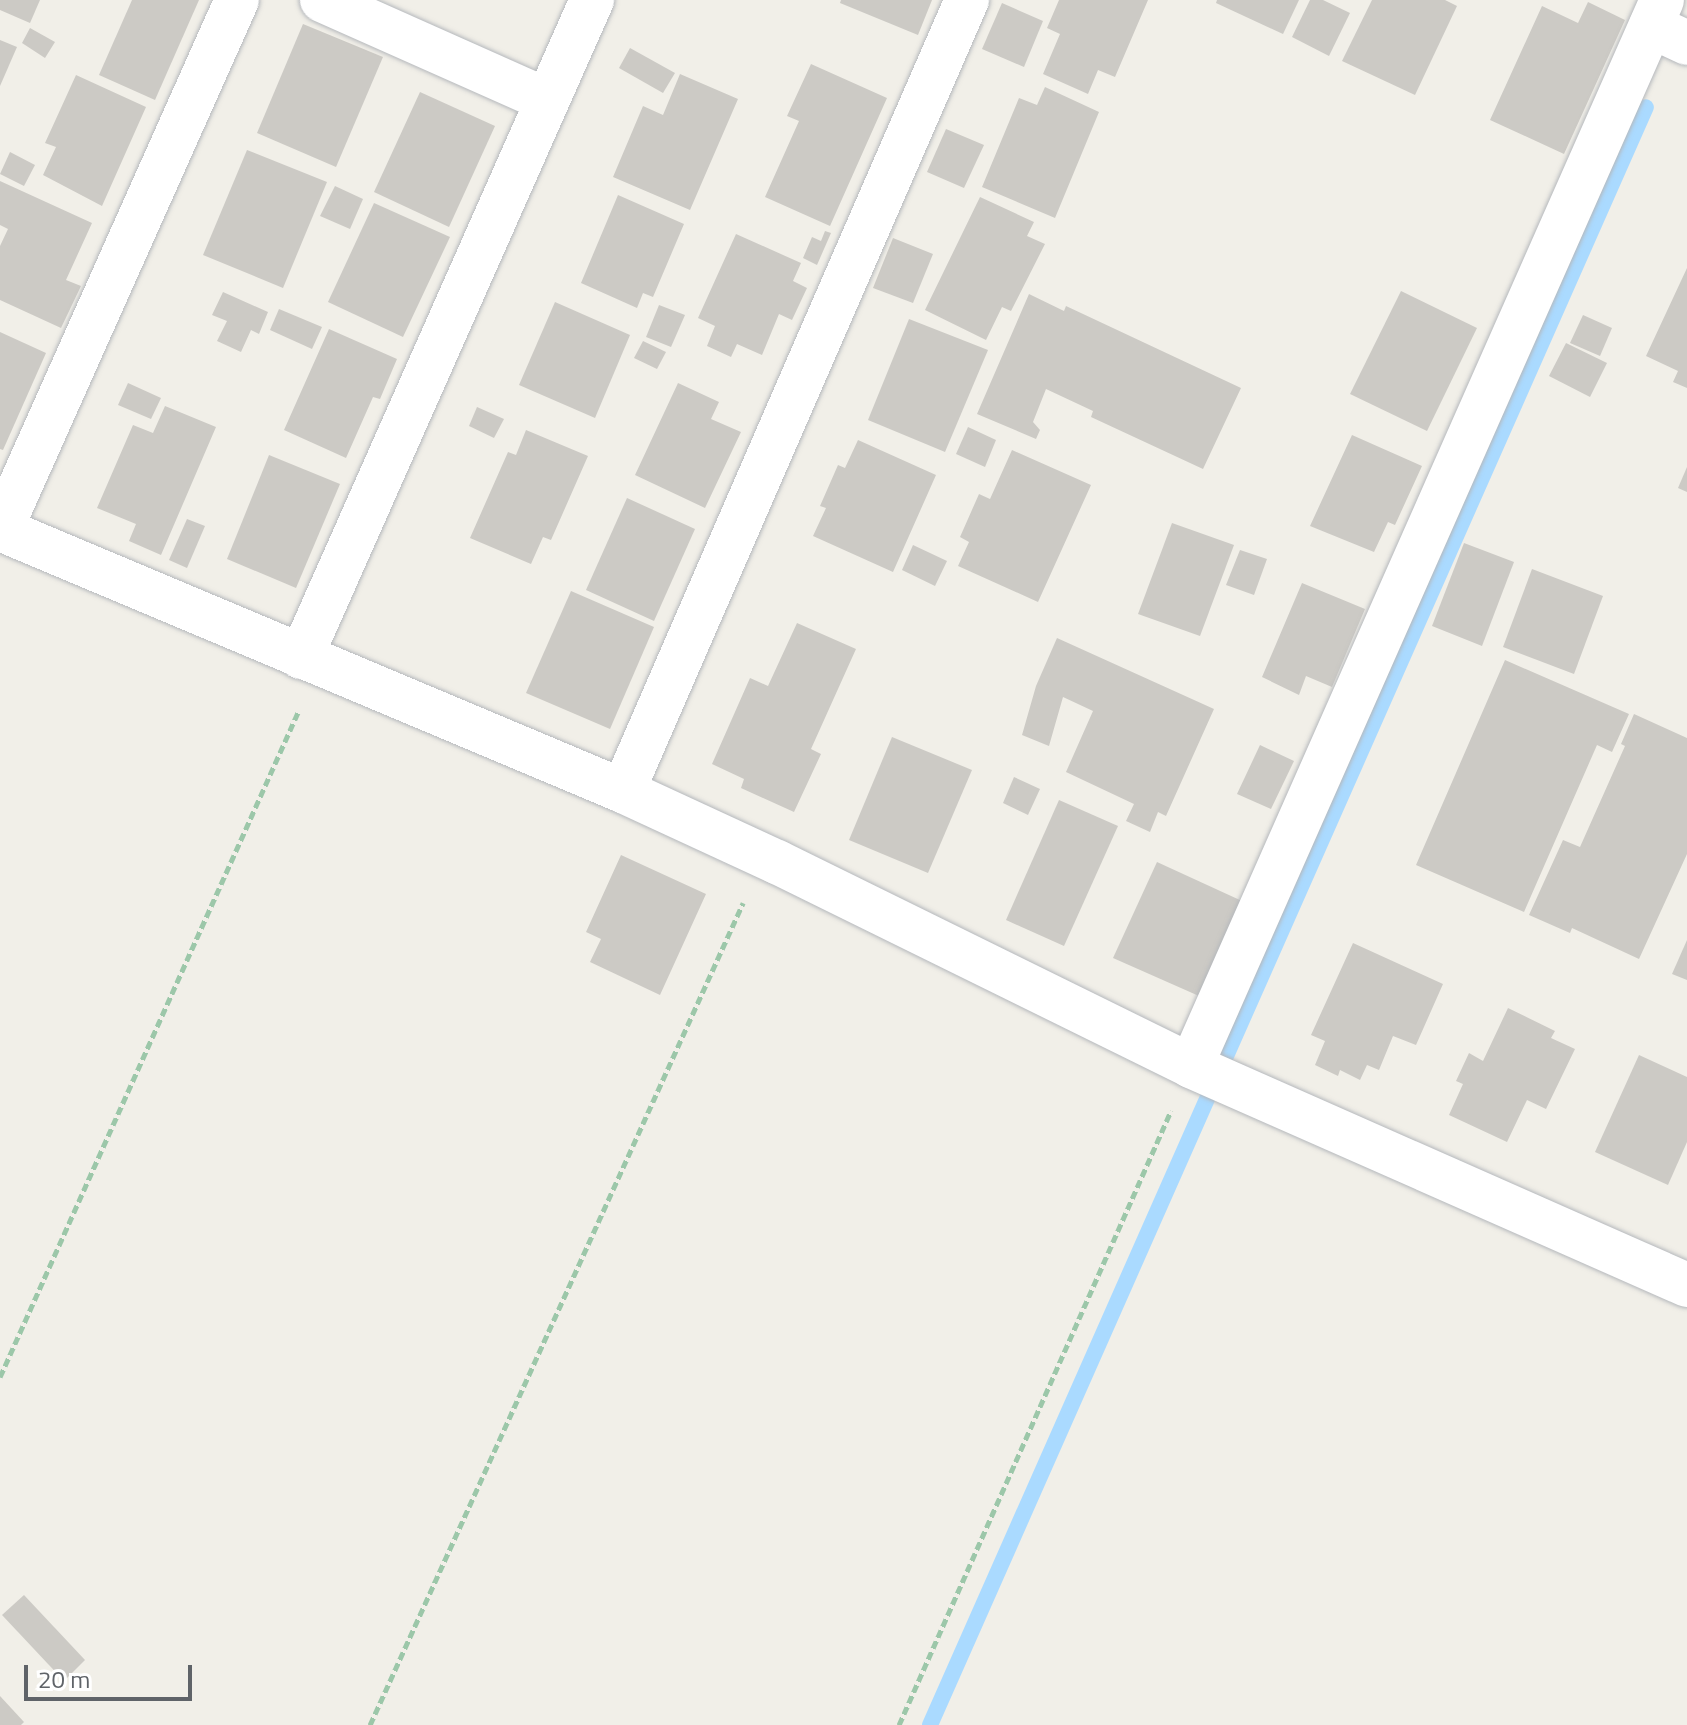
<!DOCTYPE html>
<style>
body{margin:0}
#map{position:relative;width:1687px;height:1725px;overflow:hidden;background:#f1efe8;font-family:"Titillium Web",sans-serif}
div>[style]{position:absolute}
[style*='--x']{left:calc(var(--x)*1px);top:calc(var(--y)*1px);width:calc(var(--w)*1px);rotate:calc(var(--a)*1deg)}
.stream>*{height:16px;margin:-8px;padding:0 8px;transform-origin:8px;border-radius:8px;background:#aadaff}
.building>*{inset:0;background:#cccac5}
.path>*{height:5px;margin-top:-2.5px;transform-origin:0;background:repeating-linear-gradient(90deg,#9cc7a9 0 8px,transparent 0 12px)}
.roads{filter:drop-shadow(0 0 2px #b5b8bc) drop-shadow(0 0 2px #b5b8bc)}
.street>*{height:44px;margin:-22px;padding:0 22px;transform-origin:22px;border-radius:22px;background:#fff}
span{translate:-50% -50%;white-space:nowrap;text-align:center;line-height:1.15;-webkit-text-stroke:6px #fff;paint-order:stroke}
.scale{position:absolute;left:24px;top:1665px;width:168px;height:36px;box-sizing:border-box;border:4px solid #5f6368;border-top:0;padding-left:10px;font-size:24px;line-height:28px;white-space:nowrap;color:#5f6368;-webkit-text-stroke:6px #fff;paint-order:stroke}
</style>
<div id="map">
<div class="stream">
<i style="--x:930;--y:1725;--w:1769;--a:-66.13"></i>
</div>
<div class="building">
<i style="clip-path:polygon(0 0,40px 0,30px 23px,0 10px)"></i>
<i style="clip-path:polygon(132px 0,199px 0,155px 100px,99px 75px)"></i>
<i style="clip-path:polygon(841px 0,932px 0,918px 35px,840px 3px)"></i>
<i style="clip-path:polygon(1059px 0,1148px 0,1115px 77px,1098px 70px,1088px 94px,1043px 74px,1060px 34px,1047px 28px)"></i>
<i style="clip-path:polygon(1217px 0,1299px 0,1283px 34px,1216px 3px)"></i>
<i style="clip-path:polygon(1310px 0,1323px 0,1350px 13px,1329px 56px,1292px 37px)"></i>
<i style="clip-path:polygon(1372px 0,1445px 0,1457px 6px,1415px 95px,1342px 61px)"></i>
<i style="clip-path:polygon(1588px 2px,1625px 20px,1564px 154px,1490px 120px,1542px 6px,1578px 23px)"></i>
<i style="clip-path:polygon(1002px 3px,1043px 21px,1024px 67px,982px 49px)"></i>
<i style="clip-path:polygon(303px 24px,383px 57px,336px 167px,257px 133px)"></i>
<i style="clip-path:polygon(30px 28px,55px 42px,45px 58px,22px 43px)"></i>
<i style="clip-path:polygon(0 40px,17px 47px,0 86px)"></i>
<i style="clip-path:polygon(630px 48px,675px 73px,663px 93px,619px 68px)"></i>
<i style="clip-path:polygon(811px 64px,887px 98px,830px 226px,765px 197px,799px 121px,787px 116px)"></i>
<i style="clip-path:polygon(680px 74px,738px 99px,690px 210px,613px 177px,643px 106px,663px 115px)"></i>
<i style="clip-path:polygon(76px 75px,146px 107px,102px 206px,43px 175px,56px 147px,45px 143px)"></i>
<i style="clip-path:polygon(1045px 87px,1099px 112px,1055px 218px,982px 187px,1019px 98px,1037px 105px)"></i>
<i style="clip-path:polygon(420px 92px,495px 126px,449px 227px,374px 192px)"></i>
<i style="clip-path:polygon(946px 129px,984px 145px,964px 188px,927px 172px)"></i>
<i style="clip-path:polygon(247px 150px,327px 182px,283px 288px,203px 255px)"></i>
<i style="clip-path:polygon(10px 152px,35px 165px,24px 186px,0 174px)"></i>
<i style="clip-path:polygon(0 181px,92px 223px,66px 280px,81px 286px,61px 328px,0 300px,0 246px,8px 229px,0 225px)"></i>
<i style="clip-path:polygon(335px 186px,363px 199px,350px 229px,320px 216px)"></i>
<i style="clip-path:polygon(618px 195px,684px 224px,653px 297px,643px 293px,637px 308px,581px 283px)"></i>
<i style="clip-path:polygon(980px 197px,1034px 222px,1027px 236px,1045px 244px,1011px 311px,1002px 307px,986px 340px,925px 310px)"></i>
<i style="clip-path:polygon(374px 203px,450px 237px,403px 337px,328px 302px)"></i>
<i style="clip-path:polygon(825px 231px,831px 233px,817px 265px,803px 258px,812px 237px,821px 241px)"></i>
<i style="clip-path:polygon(736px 234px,801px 263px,793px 281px,807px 288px,792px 320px,779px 314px,762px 355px,737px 344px,731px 357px,707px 346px,715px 326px,698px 318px)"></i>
<i style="clip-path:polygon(893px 238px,933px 254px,913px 303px,873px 288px)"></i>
<i style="clip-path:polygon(1687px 268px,1687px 388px,1673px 382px,1678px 371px,1646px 356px)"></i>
<i style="clip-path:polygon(1401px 291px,1477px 328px,1427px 431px,1350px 394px)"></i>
<i style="clip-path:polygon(223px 292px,268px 312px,259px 334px,251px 330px,241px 352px,217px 341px,227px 321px,212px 315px)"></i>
<i style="clip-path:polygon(1029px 294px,1064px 311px,1066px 306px,1241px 388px,1203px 469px,1091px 417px,1093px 411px,1046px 389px,1033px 422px,1040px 430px,1036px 439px,977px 414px)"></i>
<i style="clip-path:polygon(555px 302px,630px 335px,595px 418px,519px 385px)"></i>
<i style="clip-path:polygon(659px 305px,685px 315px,671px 347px,646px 337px)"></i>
<i style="clip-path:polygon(279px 309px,322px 327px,312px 349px,270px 330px)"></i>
<i style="clip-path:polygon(1583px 315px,1612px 328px,1600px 356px,1570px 343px)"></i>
<i style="clip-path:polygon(909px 319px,988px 350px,945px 452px,868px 420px)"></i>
<i style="clip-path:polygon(329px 329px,397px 359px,380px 399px,373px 397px,346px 458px,284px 430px)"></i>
<i style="clip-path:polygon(0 332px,46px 353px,3px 450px,0 449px)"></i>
<i style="clip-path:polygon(643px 341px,666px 352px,657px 369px,634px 358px)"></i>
<i style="clip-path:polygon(1566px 343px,1607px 363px,1590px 397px,1549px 376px)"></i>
<i style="clip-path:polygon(128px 383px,161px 398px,151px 419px,118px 405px)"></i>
<i style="clip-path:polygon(678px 383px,719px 402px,711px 419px,741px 432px,705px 508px,635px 475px)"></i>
<i style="clip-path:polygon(165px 406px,216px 427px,161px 555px,129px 541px,136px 524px,97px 508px,133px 425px,153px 433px)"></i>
<i style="clip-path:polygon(477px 407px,504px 419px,494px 438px,469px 426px)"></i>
<i style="clip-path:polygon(968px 427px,996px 440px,985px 467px,956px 454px)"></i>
<i style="clip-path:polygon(526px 430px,588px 456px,551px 540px,543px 537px,531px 564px,470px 538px,508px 452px,516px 455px)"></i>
<i style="clip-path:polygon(1352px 435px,1422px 466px,1395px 525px,1388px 522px,1374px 552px,1310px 526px)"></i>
<i style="clip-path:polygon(858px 440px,936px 475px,893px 572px,813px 536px,826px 508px,820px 506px,838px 465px,845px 468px)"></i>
<i style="clip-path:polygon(1012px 450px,1091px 485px,1038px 602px,958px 566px,969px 542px,960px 537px,979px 494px,990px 499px)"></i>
<i style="clip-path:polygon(269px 455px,340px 484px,296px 588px,227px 559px)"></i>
<i style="clip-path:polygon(1687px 467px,1687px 492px,1678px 488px)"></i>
<i style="clip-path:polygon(627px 498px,695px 529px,654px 621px,586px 590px)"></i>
<i style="clip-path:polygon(187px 519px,205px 526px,187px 568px,169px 560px)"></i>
<i style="clip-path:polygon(1172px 523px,1234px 545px,1200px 636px,1138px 614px)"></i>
<i style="clip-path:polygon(1464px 543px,1514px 562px,1482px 646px,1432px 626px)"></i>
<i style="clip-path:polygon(913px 545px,947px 561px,935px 586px,902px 570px)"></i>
<i style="clip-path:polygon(1240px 550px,1267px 559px,1254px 595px,1226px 585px)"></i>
<i style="clip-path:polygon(1532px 569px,1603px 596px,1574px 674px,1503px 647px)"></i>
<i style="clip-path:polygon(1302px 583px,1365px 609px,1332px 687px,1306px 676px,1299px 695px,1262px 677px)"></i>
<i style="clip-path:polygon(571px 591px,654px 627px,610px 729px,526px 693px)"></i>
<i style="clip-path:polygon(797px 623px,856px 649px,811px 749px,821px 754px,794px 812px,741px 788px,744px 779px,712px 764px,750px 678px,768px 686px)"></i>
<i style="clip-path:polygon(1057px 638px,1214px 709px,1166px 816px,1158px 812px,1150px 832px,1126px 821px,1134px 804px,1066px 772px,1093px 711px,1063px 697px,1049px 746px,1022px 735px,1036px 686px)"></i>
<i style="clip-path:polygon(1505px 660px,1629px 714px,1612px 752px,1597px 745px,1524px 912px,1416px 865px)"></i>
<i style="clip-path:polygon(1634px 714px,1687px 738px,1687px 854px,1639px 959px,1572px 928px,1570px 933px,1529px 915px,1563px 840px,1580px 847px,1625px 746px,1621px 744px)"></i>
<i style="clip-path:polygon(892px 737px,972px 770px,928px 873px,849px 840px)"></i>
<i style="clip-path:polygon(1260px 745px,1294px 761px,1271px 809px,1237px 794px)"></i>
<i style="clip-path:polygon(1014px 777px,1040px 789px,1028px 815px,1003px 803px)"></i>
<i style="clip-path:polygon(1059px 800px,1118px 826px,1064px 946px,1006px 920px)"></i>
<i style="clip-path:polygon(621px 855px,706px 894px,660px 995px,590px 962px,601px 939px,586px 932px)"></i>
<i style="clip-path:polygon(1157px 862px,1242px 901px,1199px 996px,1113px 958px)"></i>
<i style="clip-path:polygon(1687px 940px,1687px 980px,1672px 974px)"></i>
<i style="clip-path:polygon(1353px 943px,1443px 984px,1416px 1045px,1393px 1036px,1379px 1070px,1367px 1065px,1360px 1080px,1340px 1070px,1338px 1076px,1315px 1065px,1325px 1041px,1311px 1035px)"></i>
<i style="clip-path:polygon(1508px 1008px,1555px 1031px,1551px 1038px,1575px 1049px,1546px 1109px,1527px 1100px,1507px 1142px,1449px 1115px,1463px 1084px,1456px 1081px,1469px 1053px,1483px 1061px)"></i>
<i style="clip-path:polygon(1639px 1055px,1687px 1077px,1687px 1142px,1668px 1185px,1595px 1152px)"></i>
<i style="clip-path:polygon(24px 1595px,85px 1660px,64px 1681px,2px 1615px)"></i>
<i style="clip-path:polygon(0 1696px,24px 1722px,21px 1725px,0 1725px)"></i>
</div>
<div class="path">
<i style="--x:0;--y:1377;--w:731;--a:-65.85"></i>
<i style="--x:370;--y:1725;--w:903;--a:-65.59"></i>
<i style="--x:899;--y:1725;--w:672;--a:-66.11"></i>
</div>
<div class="roads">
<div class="street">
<i style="--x:322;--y:0;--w:246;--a:24"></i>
<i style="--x:1651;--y:26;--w:40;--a:25"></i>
<i style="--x:0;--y:529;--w:676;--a:22.81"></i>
<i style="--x:623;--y:791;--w:170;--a:24.8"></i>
<i style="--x:777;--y:862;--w:462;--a:26.2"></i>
<i style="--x:1191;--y:1066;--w:542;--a:23.82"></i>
<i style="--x:1;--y:529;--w:579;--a:-65.96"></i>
<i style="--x:301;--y:657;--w:719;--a:-66.11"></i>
<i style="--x:623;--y:791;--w:863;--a:-66.5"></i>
<i style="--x:1191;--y:1066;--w:1165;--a:-66.16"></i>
</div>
</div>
<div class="scale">20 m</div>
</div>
